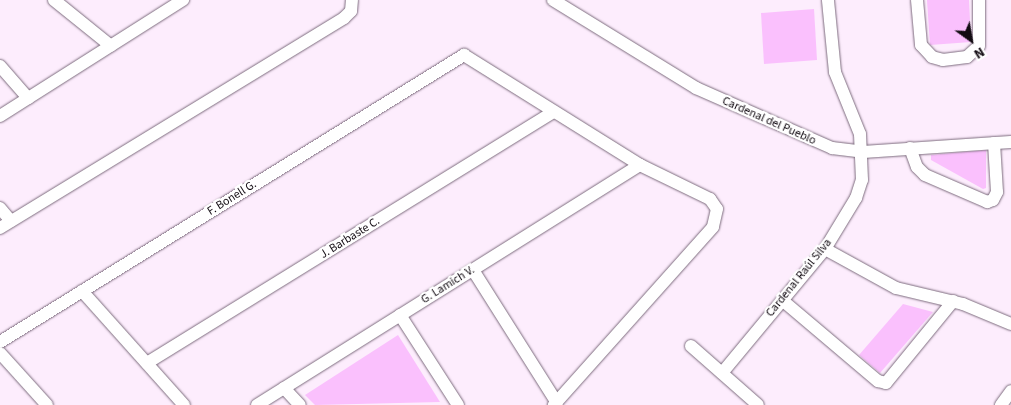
<!DOCTYPE html>
<meta charset="utf-8">
<style>
body{margin:0}
#map{position:relative;width:1011px;height:405px;overflow:hidden;background:#fdedfd;font-family:"Source Sans 3",sans-serif}
div>[style]{position:absolute}
[style*='--x']{left:calc(var(--x)*1px);top:calc(var(--y)*1px);width:calc(var(--w)*1px);rotate:calc(var(--a)*1deg)}
.green>*{inset:0;background:#fac0fd}
.roads{filter:drop-shadow(0 0 1px #7d6c7e) drop-shadow(0 0 1px #7d6c7e)}
.minor>*{height:12px;margin:-6px;padding:0 6px;transform-origin:6px;border-radius:6px;background:#fff}
span{translate:-50% -50%;white-space:nowrap;text-align:center;line-height:1.15;-webkit-text-stroke:4.5px #fff;paint-order:stroke}
.street-label{font-size:12px;color:#120b12}
.north{position:absolute;left:946px;top:15px;width:50px;height:50px;-webkit-text-stroke:4px #fff;paint-order:stroke;rotate:148deg;font-size:14px;font-weight:700;line-height:20px;text-align:center;color:#120b12}
.north::after{content:'';display:block;margin:auto;width:18px;height:22px;background:#120b12;clip-path:polygon(50% 0,100% 100%,50% 72%,0 100%)}
</style>
<div id="map">
<div class="green">
<i style="clip-path:polygon(927px 0,969px 0,971px 42px,930px 45px)"></i>
<i style="clip-path:polygon(814px 9px,817px 60px,764px 64px,761px 13px)"></i>
<i style="clip-path:polygon(986px 150px,986px 188px,983px 189px,931px 160px,931px 155px)"></i>
<i style="clip-path:polygon(903px 304px,933px 312px,880px 373px,859px 355px)"></i>
<i style="clip-path:polygon(398px 335px,440px 402px,315px 405px,305px 395px)"></i>
</div>
<div class="roads">
<div class="minor">
<i style="--x:54;--y:0;--w:73;--a:38.9"></i>
<i style="--x:553;--y:0;--w:168;--a:31.6"></i>
<i style="--x:696;--y:88;--w:149;--a:23.8"></i>
<i style="--x:832;--y:148;--w:31;--a:7"></i>
<i style="--x:863;--y:152;--w:148;--a:-3.9"></i>
<i style="--x:917;--y:0;--w:45;--a:84.9"></i>
<i style="--x:921;--y:45;--w:16;--a:47"></i>
<i style="--x:932;--y:57;--w:11;--a:15"></i>
<i style="--x:943;--y:60;--w:24;--a:-7"></i>
<i style="--x:967;--y:57;--w:16;--a:-43"></i>
<i style="--x:979;--y:46;--w:46;--a:-90"></i>
<i style="--x:0;--y:66;--w:43;--a:48.8"></i>
<i style="--x:0;--y:116;--w:217;--a:-32.4"></i>
<i style="--x:910;--y:148;--w:20;--a:70"></i>
<i style="--x:917;--y:167;--w:11;--a:45"></i>
<i style="--x:925;--y:175;--w:68;--a:23.5"></i>
<i style="--x:987;--y:202;--w:6;--a:-18"></i>
<i style="--x:993;--y:200;--w:9;--a:-63"></i>
<i style="--x:997;--y:192;--w:49;--a:-93.5"></i>
<i style="--x:0;--y:208;--w:17;--a:50"></i>
<i style="--x:0;--y:228;--w:403;--a:-31.4"></i>
<i style="--x:344;--y:18;--w:10;--a:-45"></i>
<i style="--x:351;--y:11;--w:11;--a:-85"></i>
<i style="--x:825;--y:249;--w:81;--a:28.8"></i>
<i style="--x:896;--y:288;--w:69;--a:13.4"></i>
<i style="--x:963;--y:304;--w:52;--a:22.6"></i>
<i style="--x:473;--y:270;--w:157;--a:57.7"></i>
<i style="--x:82;--y:291;--w:153;--a:48.2"></i>
<i style="--x:782;--y:300;--w:126;--a:40.2"></i>
<i style="--x:878;--y:381;--w:8;--a:14"></i>
<i style="--x:886;--y:383;--w:106;--a:-50.7"></i>
<i style="--x:400;--y:315;--w:107;--a:57.2"></i>
<i style="--x:0;--y:342;--w:546;--a:-31.74"></i>
<i style="--x:464;--y:55;--w:208;--a:32"></i>
<i style="--x:640;--y:165;--w:78;--a:25.9"></i>
<i style="--x:710;--y:199;--w:12;--a:55"></i>
<i style="--x:717;--y:209;--w:18;--a:103"></i>
<i style="--x:713;--y:227;--w:239;--a:131.8"></i>
<i style="--x:691;--y:346;--w:89;--a:41.4"></i>
<i style="--x:0;--y:353;--w:70;--a:47.9"></i>
<i style="--x:147;--y:363;--w:477;--a:-31.7"></i>
<i style="--x:722;--y:373;--w:161;--a:-50.3"></i>
<i style="--x:825;--y:249;--w:60;--a:-58.7"></i>
<i style="--x:856;--y:198;--w:19;--a:-72"></i>
<i style="--x:862;--y:180;--w:46;--a:-92.5"></i>
<i style="--x:860;--y:134;--w:67;--a:-112"></i>
<i style="--x:835;--y:72;--w:72;--a:-95.6"></i>
<i style="--x:284;--y:388;--w:23;--a:47"></i>
<i style="--x:257;--y:405;--w:452;--a:-32.1"></i>
<i style="--x:1001;--y:405;--w:17;--a:-54"></i>
</div>
</div>
<div class="street-label">
<span style="left:769px;top:121px;rotate:24deg">Cardenal del Pueblo</span>
<span style="left:232px;top:198px;rotate:-32deg">F. Bonell G.</span>
<span style="left:350px;top:238px;rotate:-32deg">J. Barbaste C.</span>
<span style="left:799px;top:278px;rotate:-51deg">Cardenal Raúl Silva</span>
<span style="left:448px;top:285px;rotate:-32deg">G. Lamich V.</span>
</div>
<div class="north">N</div>
</div>
